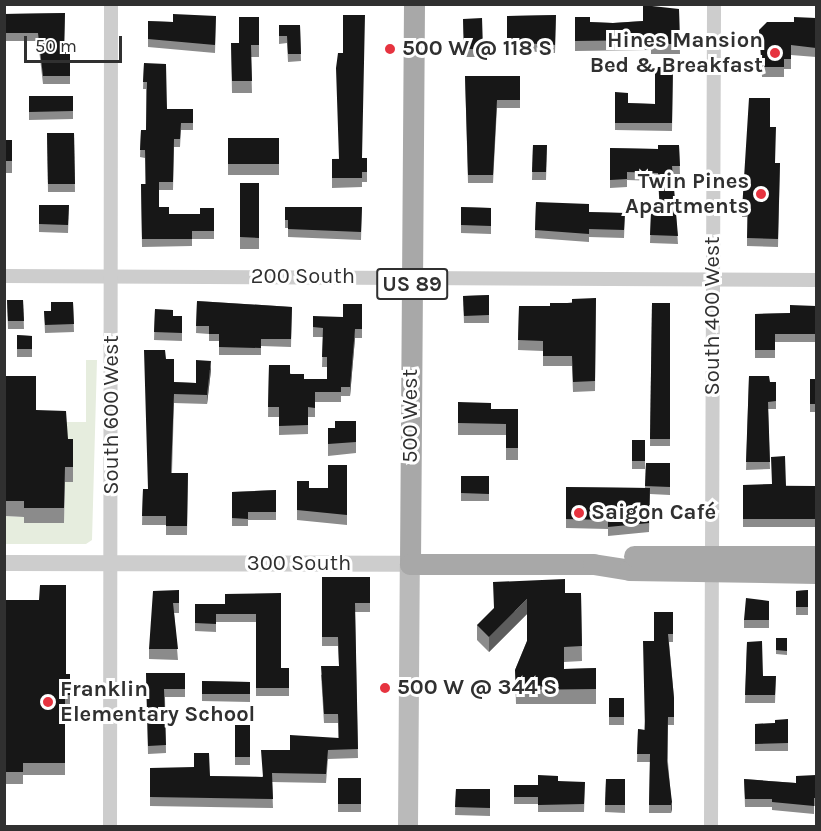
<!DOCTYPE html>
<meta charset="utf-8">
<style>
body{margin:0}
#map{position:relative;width:821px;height:831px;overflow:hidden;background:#fff;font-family:Karla,sans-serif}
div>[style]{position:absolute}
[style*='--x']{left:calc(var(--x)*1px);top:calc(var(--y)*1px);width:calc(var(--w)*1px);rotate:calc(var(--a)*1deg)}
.green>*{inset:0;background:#e6edde}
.minor>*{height:14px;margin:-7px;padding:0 7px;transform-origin:7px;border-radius:7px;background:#cdcdcd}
.tertiary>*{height:16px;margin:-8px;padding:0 8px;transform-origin:8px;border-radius:8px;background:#cdcdcd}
.secondary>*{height:20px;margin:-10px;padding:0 10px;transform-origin:10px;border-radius:10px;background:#bababa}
.primary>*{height:21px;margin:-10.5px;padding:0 10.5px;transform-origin:10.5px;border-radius:10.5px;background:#a8a8a8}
.wall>*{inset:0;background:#8b8b8b}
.shaded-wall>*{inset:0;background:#5d5d5d}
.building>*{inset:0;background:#171717}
.dots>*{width:16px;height:16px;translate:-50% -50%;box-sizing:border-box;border:3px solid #fff;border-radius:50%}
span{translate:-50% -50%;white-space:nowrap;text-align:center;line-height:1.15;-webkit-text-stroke:6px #fff;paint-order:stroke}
.shield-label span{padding:2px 4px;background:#fff;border:2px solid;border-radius:4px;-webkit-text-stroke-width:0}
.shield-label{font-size:21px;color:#303030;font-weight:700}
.poi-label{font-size:22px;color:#303030;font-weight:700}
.right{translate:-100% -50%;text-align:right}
.left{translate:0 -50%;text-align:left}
.street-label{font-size:22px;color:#303030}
.frame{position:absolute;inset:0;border:6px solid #303030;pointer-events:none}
.scale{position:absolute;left:24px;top:36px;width:98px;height:27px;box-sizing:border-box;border:3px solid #303030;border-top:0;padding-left:8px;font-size:18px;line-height:21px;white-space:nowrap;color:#303030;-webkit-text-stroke:4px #fff;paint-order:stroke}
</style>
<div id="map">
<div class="green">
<i style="clip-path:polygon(86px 360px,97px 360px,92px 540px,86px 544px,5px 544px,5px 509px,5px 516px,24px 517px,25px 523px,64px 523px,65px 482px,73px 482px,73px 455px,68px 454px,65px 422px,86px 422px)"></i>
</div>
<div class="minor">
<i style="--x:4;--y:276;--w:812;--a:0.28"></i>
<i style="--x:712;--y:556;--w:552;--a:-89.79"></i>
<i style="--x:110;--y:826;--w:822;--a:-89.93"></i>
<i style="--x:711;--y:826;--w:254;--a:-89.8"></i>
</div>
<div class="tertiary">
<i style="--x:4;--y:563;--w:406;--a:0.1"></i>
</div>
<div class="secondary">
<i style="--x:408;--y:826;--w:262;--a:-89.6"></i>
</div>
<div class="primary">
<i style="--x:414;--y:4;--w:560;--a:90.41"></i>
<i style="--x:410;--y:564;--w:183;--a:0"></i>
<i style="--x:593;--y:564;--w:36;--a:9"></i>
<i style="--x:629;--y:570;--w:187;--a:0.9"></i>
<i style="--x:634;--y:556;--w:182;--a:0"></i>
</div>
<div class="wall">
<i style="clip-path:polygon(679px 9px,680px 54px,651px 54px,651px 50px,575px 51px,575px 17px,590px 22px,613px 23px,643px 21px)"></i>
<i style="clip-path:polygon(65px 13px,64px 52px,70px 52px,70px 84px,43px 84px,38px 41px,4px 41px,4px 14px)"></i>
<i style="clip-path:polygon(556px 15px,555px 53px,507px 50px,507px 16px)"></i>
<i style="clip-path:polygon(216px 16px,215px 53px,148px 47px,148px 21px,173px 22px)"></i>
<i style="clip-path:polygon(259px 17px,259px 57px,251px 57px,252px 93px,232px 93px,231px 43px,239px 43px)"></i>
<i style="clip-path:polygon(816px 18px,816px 57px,791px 55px,791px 69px,784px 69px,784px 77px,762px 77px,759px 30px,794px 22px)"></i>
<i style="clip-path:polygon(463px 19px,483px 49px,483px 57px,464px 57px)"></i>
<i style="clip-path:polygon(279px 25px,300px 25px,301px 61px,288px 62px,287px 43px,279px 44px)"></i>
<i style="clip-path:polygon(144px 63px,167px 109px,193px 109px,193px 130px,181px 130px,180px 147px,174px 147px,173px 190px,159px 190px,159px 207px,169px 214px,200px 214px,214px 208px,214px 239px,192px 239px,192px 246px,142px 247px,141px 184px,145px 184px,145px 158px,140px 157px,141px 130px,146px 130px,146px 89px,143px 89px)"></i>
<i style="clip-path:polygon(673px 67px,672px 131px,615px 130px,615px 92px,628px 103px,655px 104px)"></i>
<i style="clip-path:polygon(465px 76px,520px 76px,520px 108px,497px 108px,493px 183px,468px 183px)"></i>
<i style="clip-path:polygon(29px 96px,73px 111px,73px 119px,29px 120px)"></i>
<i style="clip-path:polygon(770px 127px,775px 163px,780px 163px,778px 247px,747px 246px,747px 217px,742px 217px,742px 210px)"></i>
<i style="clip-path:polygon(47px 133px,74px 133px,75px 192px,48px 192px)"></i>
<i style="clip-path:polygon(228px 138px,279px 138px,279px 175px,228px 175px)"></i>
<i style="clip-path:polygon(4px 140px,12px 140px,12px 173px,4px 173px)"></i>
<i style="clip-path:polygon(533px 145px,547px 145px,546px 180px,532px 180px)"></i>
<i style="clip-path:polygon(679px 145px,680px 174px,673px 174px,678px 244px,650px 243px,651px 213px,660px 213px,658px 181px,627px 180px,627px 187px,610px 188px,610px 148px,658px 149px)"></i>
<i style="clip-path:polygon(367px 158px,367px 182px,362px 182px,362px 187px,332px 188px,332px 159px)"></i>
<i style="clip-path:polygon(240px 183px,259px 183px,259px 249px,240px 249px)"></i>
<i style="clip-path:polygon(536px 202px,589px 212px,625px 213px,624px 238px,589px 237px,589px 242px,535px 238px)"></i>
<i style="clip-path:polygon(39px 205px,69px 205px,68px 233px,39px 232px)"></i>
<i style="clip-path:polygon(285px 207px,362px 207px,361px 240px,288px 237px,288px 228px,285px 228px)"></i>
<i style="clip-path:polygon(461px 207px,491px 208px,491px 234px,461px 233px)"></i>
<i style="clip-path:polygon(815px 224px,816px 224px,816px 246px,815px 246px)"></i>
<i style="clip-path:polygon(489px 295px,489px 323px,464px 323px,463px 296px)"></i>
<i style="clip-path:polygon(596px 298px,595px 391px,573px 392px,572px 366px,543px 366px,543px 351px,518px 350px,519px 306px,550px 306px)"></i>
<i style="clip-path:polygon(7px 300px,23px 300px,24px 329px,8px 329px)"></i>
<i style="clip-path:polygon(197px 301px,292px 307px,291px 347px,261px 346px,261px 355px,219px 355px,219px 341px,209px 341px,209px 334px,196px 333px)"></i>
<i style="clip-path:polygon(73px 302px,74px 332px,45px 333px,44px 311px,51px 311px)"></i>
<i style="clip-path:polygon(652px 303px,670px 303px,670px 446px,650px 446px)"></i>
<i style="clip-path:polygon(362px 304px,362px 338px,355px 338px,350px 396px,341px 396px,341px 402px,315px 402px,315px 417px,308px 417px,308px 434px,279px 435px,279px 417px,268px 417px,269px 365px,304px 379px,327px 379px,327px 367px,322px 367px,323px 337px,313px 337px,313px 327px,343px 317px)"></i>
<i style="clip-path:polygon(816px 306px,816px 342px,775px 342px,775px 358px,755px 358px,755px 314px,790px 313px)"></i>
<i style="clip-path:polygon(155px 309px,173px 316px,182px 316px,182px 341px,154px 340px)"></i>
<i style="clip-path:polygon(17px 335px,32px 336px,32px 357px,17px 357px)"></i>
<i style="clip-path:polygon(166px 359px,174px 382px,196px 383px,211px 370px,207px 404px,174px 403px,172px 473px,188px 473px,187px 535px,166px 535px,166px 525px,142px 525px,143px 489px,148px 489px)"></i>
<i style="clip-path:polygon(4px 376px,36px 410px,68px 439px,73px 439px,73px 482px,65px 482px,64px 523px,24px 523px,24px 517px,5px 516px)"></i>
<i style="clip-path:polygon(749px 376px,770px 382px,776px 382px,776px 409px,768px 409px,770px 469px,746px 470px)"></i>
<i style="clip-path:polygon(810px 379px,816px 379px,816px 412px,810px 412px)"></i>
<i style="clip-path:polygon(458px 402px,491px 409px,518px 409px,518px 460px,506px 460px,506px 435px,458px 435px)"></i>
<i style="clip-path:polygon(356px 421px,356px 453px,328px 456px,328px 428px,335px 428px)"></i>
<i style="clip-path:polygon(632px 440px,645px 440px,645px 469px,632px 469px)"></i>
<i style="clip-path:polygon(646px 463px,670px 463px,670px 495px,650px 494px,649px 532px,608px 536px,608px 529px,566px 528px,566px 487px,645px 488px)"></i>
<i style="clip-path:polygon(347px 465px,347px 525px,297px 520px,297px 481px,309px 488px,328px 488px)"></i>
<i style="clip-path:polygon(461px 476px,489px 476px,489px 501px,461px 501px)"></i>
<i style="clip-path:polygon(743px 485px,816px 486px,816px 527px,743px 527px)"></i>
<i style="clip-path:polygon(276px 490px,276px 520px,248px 520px,248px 526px,232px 526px,232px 492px)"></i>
<i style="clip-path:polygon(322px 577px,370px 577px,370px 612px,355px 612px,358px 758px,328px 759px,326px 783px,272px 782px,273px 808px,150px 806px,150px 768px,210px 776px,262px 777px,290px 750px,338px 738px,338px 723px,324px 723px,321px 675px,339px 666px,338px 646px,322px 646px)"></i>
<i style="clip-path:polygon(179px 590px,179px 613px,174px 613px,178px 660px,149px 659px,149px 649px)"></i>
<i style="clip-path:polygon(808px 590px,808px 615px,796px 615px,796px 591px)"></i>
<i style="clip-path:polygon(281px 593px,281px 668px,289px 668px,289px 696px,256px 696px,256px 622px,216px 622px,216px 632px,195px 631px,195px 604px,225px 604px)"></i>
<i style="clip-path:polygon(565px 593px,581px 593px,582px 661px,564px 662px,564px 669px,596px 668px,596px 704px,516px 704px,515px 670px,527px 641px,527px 614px,489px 652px,477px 640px,477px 625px)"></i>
<i style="clip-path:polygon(4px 600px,66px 674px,70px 674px,70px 707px,65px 707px,65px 775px,23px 775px,23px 784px,4px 784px)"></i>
<i style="clip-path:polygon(769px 601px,769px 628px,744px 628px,744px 620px)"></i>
<i style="clip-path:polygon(673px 612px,673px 642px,669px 642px,674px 698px,674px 725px,668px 725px,668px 762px,672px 809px,671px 813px,649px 813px,650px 762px,637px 762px,638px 729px,644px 730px,654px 641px)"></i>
<i style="clip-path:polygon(776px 638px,787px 638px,787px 655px,776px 654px)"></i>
<i style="clip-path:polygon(747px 642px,763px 676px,776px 676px,775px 703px,745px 703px)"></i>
<i style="clip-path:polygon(146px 673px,185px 673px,185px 697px,165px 697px,166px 753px,148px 754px)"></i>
<i style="clip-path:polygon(202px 681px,250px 682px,250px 702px,202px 701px)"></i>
<i style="clip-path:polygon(609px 698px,624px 698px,624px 725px,609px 725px)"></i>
<i style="clip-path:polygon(788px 719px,788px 751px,755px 751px,755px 724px,775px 723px)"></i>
<i style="clip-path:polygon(235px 725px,250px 725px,250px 765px,235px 765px)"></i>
<i style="clip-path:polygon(816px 775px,816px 806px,814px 806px,814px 814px,772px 810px,772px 807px,745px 807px,744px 779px,796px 783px)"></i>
<i style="clip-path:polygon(338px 778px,361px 778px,361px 812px,338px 812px)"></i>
<i style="clip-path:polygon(606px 779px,625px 779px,625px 813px,605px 812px)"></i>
<i style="clip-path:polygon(585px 782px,584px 812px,538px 812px,538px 804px,514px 804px,514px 785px,538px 785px)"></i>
<i style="clip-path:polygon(456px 789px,490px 789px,490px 816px,455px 815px)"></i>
</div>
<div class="shaded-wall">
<i style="clip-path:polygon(355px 329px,355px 338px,350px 396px,350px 387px)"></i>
<i style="clip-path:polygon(211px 361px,211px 370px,207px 404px,207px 395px)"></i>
<i style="clip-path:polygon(527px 599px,527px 614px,489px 652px,489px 637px)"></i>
<i style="clip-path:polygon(672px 802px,672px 809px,671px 813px,671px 805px)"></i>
</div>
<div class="building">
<i style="clip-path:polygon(643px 5px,679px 9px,680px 44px,651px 44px,651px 40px,575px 41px,575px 17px,590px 17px,590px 22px,613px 23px,643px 21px)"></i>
<i style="clip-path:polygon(65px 13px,64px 52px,70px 52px,70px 76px,43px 76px,38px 33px,4px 33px,4px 14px)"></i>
<i style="clip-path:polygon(173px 14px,216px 16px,215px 45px,148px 39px,148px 21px,173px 22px)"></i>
<i style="clip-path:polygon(343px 15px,365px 15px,362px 158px,367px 158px,367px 172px,362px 172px,362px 178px,332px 178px,332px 159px,339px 159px,336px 68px,338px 53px,343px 53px)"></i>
<i style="clip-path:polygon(556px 15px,555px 45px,507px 42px,507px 16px)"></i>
<i style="clip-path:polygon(239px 17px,259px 17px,259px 45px,251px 45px,252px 81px,232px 81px,231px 43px,239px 43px)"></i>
<i style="clip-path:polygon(794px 17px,816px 18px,816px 48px,791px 45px,791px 59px,784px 59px,784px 67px,762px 67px,759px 30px,767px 22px,794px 22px)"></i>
<i style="clip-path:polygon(482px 18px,483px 49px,464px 49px,463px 19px)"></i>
<i style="clip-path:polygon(279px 25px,300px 25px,301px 54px,288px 54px,287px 36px,279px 36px)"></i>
<i style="clip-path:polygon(144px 63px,166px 64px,167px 109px,193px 109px,193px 123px,181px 123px,180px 139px,174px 139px,173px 182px,159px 182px,159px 207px,169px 207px,169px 214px,200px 214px,200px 208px,214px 208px,214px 231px,192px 231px,192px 239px,142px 239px,141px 184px,146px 184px,145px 150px,140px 150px,141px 130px,146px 130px,147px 82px,143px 82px)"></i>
<i style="clip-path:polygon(655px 67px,673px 67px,672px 123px,615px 123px,615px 92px,628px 93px,628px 103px,655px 104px)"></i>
<i style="clip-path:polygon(465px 76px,520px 76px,520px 100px,497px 100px,493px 175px,468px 175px)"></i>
<i style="clip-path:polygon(29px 96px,73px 96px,73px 111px,29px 112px)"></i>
<i style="clip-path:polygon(749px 98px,770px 98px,770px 127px,776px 127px,775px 163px,780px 163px,778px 239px,747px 238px,748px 210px,742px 210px)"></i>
<i style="clip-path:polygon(47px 133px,74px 133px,75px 184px,48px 184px)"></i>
<i style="clip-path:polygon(228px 138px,279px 138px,279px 164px,228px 164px)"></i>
<i style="clip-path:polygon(4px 140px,12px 140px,12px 161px,4px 161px)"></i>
<i style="clip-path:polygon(533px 145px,547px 145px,546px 172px,532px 172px)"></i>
<i style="clip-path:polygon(658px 145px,679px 145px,680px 166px,672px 166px,678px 236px,650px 235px,651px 213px,660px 213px,658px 173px,627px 172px,627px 179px,610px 180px,610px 148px,658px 149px)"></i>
<i style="clip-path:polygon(240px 183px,259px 183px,259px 238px,240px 237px)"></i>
<i style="clip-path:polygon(536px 202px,589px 204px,589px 212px,625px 213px,624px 230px,589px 229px,589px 234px,535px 230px)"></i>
<i style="clip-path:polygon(39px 205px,69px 205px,68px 225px,39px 224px)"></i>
<i style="clip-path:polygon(285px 207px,362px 207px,361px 232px,288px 229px,288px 220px,285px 220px)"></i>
<i style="clip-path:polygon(461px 207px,491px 208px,491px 226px,461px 225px)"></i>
<i style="clip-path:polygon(815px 224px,816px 224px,816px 239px,815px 239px)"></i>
<i style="clip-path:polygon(489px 295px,489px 315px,464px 316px,463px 296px)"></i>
<i style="clip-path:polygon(596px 298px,595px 381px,573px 382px,572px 356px,543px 356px,543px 341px,518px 340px,519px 306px,550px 306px,550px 303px,572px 303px,572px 299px)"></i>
<i style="clip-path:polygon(7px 300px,23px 300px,24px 321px,8px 321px)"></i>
<i style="clip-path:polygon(197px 301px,292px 307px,291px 339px,261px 339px,261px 348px,219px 347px,219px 334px,209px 334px,209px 326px,196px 326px)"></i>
<i style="clip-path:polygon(51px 302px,73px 302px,74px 324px,45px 325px,44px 311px,51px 311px)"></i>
<i style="clip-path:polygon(652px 303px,670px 303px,670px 439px,650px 439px)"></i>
<i style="clip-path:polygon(343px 304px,362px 304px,362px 329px,355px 329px,350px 387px,341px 387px,341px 392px,315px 392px,315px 408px,308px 407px,308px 425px,279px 426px,279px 407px,268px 407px,269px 365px,290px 365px,290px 374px,304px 374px,304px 379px,327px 379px,327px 357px,322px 357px,323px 328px,313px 327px,313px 316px,343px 317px)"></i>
<i style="clip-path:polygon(790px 305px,816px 306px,816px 334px,775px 334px,775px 350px,755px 350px,755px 314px,790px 313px)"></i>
<i style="clip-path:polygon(155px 309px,173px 310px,173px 316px,182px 316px,182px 333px,154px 332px)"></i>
<i style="clip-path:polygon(17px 335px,32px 336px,32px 349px,17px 349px)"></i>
<i style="clip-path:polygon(144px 350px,165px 350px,166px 359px,174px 359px,174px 382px,196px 383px,196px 360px,211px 361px,207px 395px,174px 394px,171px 473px,188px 473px,187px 526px,166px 526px,166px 516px,142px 516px,143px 489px,148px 489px)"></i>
<i style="clip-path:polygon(4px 376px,36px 376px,36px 410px,66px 411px,68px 439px,73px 439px,73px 467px,65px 467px,64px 508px,24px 508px,24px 501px,5px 501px)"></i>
<i style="clip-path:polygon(749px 376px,769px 376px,770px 382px,776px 382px,776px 401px,768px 402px,770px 462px,746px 462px)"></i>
<i style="clip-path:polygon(810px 379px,816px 379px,816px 404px,810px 404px)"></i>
<i style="clip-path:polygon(458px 402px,491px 403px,491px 409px,518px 409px,518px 448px,506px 448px,506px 424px,458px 423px)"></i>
<i style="clip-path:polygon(335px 421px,356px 421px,356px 442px,328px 444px,328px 428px,335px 428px)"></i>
<i style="clip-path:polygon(632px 440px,645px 440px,645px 461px,632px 461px)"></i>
<i style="clip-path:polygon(785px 456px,786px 486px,816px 486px,816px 519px,743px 519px,743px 485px,772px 484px,771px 457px)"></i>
<i style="clip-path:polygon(646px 463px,670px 463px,670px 487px,645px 486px)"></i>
<i style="clip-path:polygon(328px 465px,347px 465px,347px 515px,297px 510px,297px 481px,309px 481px,309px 488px,328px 488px)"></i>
<i style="clip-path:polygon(461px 476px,489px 476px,489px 494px,461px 493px)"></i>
<i style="clip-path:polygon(566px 487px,650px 488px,649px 523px,608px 527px,608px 520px,566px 519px)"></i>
<i style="clip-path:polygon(276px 490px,276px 512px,248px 512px,248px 519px,232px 518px,232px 492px)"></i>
<i style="clip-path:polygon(322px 577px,370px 577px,370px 603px,355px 603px,358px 749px,328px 750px,326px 774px,272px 773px,273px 799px,150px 797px,150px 768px,194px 767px,194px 753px,209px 753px,210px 776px,263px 777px,261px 750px,290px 750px,290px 735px,339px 738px,338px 714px,324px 714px,321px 666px,339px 666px,338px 637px,322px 637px)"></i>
<i style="clip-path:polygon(565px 579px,565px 593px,581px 593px,582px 646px,564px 647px,564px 669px,596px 668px,596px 689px,516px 690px,515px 670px,527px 641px,527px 599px,489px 637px,477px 625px,494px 608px,493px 582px)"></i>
<i style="clip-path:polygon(40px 585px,66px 585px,66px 674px,70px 674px,70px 695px,65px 695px,65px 763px,23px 763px,23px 772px,4px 772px,4px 600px,39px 600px)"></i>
<i style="clip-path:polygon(179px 590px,179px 603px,173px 603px,178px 649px,149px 649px,153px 591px)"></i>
<i style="clip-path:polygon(808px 590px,808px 607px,796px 607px,796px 591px)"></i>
<i style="clip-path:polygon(281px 593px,281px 668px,289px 668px,289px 688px,256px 688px,256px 614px,216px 614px,216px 624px,195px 623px,195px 604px,225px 604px,225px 594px)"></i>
<i style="clip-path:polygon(746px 598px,769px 601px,769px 620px,744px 620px)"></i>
<i style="clip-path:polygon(654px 612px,673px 612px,673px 634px,668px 634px,674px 698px,674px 717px,668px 717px,667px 761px,672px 802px,671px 805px,649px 805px,650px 754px,637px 754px,638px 729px,645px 730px,643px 641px,654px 641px)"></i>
<i style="clip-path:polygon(776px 638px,787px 638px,787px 651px,776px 650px)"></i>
<i style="clip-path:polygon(762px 641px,763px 676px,776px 676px,775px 695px,745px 695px,747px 642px)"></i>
<i style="clip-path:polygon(146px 673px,185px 673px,185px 689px,164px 689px,166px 745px,148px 746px)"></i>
<i style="clip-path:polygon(202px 681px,250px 682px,250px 694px,202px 694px)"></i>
<i style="clip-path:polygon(609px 698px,624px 698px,624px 717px,609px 717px)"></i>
<i style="clip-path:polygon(788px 719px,788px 743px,755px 744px,755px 724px,775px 723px,775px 720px)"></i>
<i style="clip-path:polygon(235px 725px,250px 725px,250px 757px,235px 757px)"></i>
<i style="clip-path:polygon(538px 775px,558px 776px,558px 781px,585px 782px,584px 804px,538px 805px,538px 797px,514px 797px,514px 785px,538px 785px)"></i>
<i style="clip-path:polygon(816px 775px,816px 798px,814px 798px,814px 806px,772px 802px,772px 799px,745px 799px,744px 779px,796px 783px,796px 776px)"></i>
<i style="clip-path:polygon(338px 778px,361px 778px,361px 804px,338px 804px)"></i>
<i style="clip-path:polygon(606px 779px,625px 779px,625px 805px,605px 805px)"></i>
<i style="clip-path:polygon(456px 789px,490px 789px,490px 808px,455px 807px)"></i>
</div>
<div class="dots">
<i style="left:390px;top:49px;background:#e6333f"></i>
<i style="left:775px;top:53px;background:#e6333f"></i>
<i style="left:761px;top:194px;background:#e6333f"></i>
<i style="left:579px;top:513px;background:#e6333f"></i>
<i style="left:385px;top:688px;background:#e6333f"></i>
<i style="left:48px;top:702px;background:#e6333f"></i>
</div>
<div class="shield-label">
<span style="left:412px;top:284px">US 89</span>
</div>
<div class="poi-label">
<span class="right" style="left:763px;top:53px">Hines Mansion<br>Bed &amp; Breakfast</span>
<span class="left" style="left:402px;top:49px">500 W @ 118 S</span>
<span class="right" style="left:749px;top:194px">Twin Pines<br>Apartments</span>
<span class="left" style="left:591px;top:513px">Saigon Café</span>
<span class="left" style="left:397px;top:688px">500 W @ 344 S</span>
<span class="left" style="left:60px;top:702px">Franklin<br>Elementary School</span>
</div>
<div class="street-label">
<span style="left:303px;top:277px">200 South</span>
<span style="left:713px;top:316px;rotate:-90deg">South 400 West</span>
<span style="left:112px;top:415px;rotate:-90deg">South 600 West</span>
<span style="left:411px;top:416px;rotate:-90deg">500 West</span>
<span style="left:299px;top:564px">300 South</span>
</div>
<div class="frame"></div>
<div class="scale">50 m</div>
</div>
